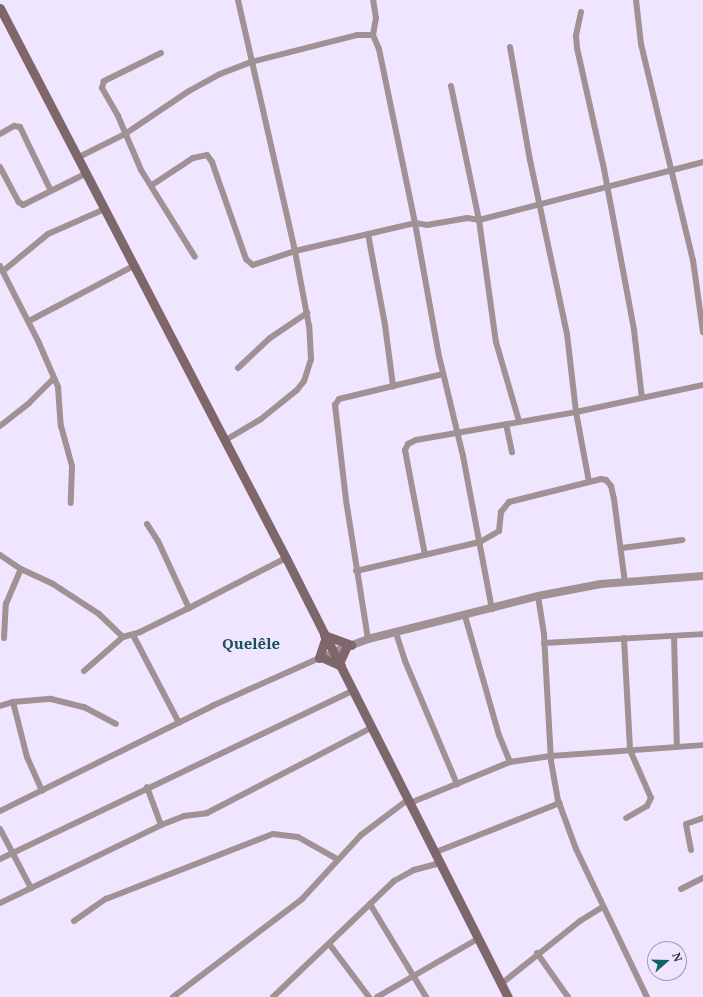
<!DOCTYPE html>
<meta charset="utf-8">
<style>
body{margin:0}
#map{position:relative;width:703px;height:997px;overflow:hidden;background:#efe5ff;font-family:"Noto Serif",serif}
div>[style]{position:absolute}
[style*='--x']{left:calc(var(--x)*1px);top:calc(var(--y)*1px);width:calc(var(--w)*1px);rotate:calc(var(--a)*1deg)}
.minor>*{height:6px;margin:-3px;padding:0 3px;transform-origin:3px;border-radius:3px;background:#a19194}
.tertiary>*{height:8px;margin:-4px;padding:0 4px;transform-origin:4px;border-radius:4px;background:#a19194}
.secondary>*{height:9px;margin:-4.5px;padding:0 4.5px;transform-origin:4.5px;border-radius:4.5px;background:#7e666b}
span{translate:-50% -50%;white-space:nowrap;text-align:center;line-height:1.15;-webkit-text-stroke:3.5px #efe5ff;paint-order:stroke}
.neighbourhood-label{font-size:15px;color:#155156;font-weight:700}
.north{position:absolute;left:647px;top:941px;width:40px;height:40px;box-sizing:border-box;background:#efe5ff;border:1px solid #a39baf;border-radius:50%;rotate:70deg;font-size:11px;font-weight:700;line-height:16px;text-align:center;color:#302b38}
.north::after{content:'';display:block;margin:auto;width:14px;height:18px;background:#116168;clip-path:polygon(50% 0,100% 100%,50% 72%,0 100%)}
</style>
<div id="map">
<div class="minor">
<i style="--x:636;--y:0;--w:44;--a:83.5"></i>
<i style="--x:641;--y:44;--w:222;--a:76.5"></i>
<i style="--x:693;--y:260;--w:73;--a:82.1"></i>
<i style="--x:581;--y:12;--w:25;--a:102"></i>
<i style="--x:576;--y:36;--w:12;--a:85"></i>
<i style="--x:577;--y:48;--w:124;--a:77.4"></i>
<i style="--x:604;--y:169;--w:164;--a:79.4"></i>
<i style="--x:634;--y:330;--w:68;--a:83.3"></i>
<i style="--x:373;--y:35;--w:17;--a:-80"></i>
<i style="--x:376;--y:18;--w:18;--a:-99"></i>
<i style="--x:510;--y:47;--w:115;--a:80"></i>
<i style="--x:530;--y:160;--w:178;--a:78"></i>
<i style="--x:567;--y:334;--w:79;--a:83.4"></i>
<i style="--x:576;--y:412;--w:71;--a:79.5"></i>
<i style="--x:161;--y:53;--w:64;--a:153.8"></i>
<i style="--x:104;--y:81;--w:7;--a:106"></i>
<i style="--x:102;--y:88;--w:32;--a:60"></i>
<i style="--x:118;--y:116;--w:59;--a:66.9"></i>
<i style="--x:141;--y:170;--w:102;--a:58.2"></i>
<i style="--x:451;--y:86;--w:137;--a:78.2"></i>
<i style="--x:479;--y:220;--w:123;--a:82.1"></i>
<i style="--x:496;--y:342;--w:82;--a:73.8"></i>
<i style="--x:0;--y:134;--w:16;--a:-30"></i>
<i style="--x:14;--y:126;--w:6;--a:9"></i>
<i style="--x:20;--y:127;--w:71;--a:64.2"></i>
<i style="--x:79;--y:157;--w:51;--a:-26.6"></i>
<i style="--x:125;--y:134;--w:77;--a:-33.9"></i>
<i style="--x:189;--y:91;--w:35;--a:-29"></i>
<i style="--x:220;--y:74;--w:33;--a:-21"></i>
<i style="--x:251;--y:62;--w:109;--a:-14.3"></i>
<i style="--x:357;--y:35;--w:16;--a:0"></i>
<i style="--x:373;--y:35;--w:15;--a:67"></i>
<i style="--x:379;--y:49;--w:178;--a:78.3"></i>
<i style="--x:415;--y:223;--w:135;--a:79.8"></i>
<i style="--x:439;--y:356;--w:103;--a:76.5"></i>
<i style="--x:463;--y:456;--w:156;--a:79.3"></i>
<i style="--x:0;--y:167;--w:40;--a:62"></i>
<i style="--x:19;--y:202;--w:5;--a:37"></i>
<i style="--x:23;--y:205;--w:72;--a:-26.6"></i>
<i style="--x:152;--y:185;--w:49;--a:-33.4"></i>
<i style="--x:193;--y:158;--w:14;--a:-12"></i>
<i style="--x:207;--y:155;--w:9;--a:54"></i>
<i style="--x:212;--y:162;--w:103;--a:70.7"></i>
<i style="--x:246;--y:259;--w:9;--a:41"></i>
<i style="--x:253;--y:265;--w:44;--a:-18.4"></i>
<i style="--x:295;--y:251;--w:123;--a:-13.1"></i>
<i style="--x:415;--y:223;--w:12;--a:9"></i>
<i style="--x:427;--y:225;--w:41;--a:-9.9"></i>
<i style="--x:467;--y:218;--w:12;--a:9"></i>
<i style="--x:479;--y:220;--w:231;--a:-14.5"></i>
<i style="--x:368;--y:234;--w:93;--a:79.4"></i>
<i style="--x:385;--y:325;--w:62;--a:82.5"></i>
<i style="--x:0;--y:266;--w:86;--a:63.1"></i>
<i style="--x:39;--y:343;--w:48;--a:66.6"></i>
<i style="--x:58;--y:387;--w:39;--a:86"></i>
<i style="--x:61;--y:426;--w:41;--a:74.6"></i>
<i style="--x:72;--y:466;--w:37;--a:92"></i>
<i style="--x:3;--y:271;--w:58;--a:-39.4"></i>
<i style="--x:48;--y:234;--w:62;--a:-23.7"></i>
<i style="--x:29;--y:321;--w:120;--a:-27.8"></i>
<i style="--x:238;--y:368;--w:44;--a:-43.2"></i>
<i style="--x:270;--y:338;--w:45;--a:-34"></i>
<i style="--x:506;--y:424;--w:29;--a:78"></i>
<i style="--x:0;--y:426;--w:37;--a:-38"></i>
<i style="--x:29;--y:403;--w:35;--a:-45"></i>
<i style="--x:224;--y:441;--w:43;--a:-30.7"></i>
<i style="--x:261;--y:419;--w:46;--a:-38.9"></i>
<i style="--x:297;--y:390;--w:11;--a:-52"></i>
<i style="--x:304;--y:381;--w:23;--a:-72"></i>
<i style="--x:311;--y:359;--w:33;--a:-93"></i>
<i style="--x:309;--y:326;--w:76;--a:-100.6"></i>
<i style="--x:295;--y:251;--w:257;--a:-102.8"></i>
<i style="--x:147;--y:524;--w:20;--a:57"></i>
<i style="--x:158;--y:541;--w:74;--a:65.2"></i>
<i style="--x:622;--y:548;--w:61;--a:-7.6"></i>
<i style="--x:0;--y:555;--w:25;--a:34"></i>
<i style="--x:21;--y:569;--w:35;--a:25"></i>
<i style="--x:53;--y:584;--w:55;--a:33.1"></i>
<i style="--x:99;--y:614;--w:33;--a:44"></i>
<i style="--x:123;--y:637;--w:18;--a:-16"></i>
<i style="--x:140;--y:632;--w:55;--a:-26.1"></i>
<i style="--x:189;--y:608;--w:109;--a:-27.3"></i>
<i style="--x:425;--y:555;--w:107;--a:-100.8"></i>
<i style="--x:405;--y:450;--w:7;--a:-63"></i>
<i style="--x:408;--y:444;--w:9;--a:-27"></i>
<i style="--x:416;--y:440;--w:162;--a:-9.9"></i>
<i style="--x:576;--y:412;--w:130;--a:-12"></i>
<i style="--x:356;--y:571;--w:127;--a:-13.2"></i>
<i style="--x:480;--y:542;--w:22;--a:-30"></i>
<i style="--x:499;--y:531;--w:19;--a:-84"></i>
<i style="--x:501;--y:512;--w:13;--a:-51"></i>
<i style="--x:509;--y:502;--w:95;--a:-14"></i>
<i style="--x:601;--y:479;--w:5;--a:11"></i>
<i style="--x:606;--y:480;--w:8;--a:50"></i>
<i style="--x:611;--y:486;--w:13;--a:77"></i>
<i style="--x:614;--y:499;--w:84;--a:82.5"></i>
<i style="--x:538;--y:596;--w:39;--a:81"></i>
<i style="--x:544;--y:635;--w:126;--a:86.8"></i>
<i style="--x:551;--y:761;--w:40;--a:80"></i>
<i style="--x:558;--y:800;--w:52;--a:69.8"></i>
<i style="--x:576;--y:849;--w:164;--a:64.4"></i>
<i style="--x:465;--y:616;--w:124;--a:74.1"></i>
<i style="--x:499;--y:735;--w:29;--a:68"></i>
<i style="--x:396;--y:633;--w:29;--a:72"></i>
<i style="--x:405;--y:661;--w:134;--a:67.1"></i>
<i style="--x:133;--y:635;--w:99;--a:62.4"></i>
<i style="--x:674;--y:636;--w:111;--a:88.5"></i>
<i style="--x:4;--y:638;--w:34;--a:-87"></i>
<i style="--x:6;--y:604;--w:38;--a:-67"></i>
<i style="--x:624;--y:638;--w:112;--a:86.9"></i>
<i style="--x:630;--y:750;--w:52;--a:66.4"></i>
<i style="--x:651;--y:798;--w:9;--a:117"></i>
<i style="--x:647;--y:806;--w:24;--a:150"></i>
<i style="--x:368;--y:639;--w:141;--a:-99"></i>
<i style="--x:346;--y:500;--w:96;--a:-96.6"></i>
<i style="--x:335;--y:405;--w:7;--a:-56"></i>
<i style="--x:339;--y:399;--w:107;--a:-13.5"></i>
<i style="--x:544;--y:643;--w:159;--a:-3.2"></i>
<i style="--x:84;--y:671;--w:52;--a:-41.1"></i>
<i style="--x:13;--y:702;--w:57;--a:75.7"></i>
<i style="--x:27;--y:757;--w:37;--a:66"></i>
<i style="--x:0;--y:706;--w:14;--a:-17"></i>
<i style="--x:13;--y:702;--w:38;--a:-5"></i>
<i style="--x:51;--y:699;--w:34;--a:14"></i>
<i style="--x:84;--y:707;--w:36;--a:28"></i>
<i style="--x:147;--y:787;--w:40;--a:69.8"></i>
<i style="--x:410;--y:803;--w:108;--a:-22.3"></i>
<i style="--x:510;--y:762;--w:41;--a:-8.3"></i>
<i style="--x:551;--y:756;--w:152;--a:-4.1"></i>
<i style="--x:0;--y:811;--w:237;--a:-26.3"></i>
<i style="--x:212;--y:706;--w:133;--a:-24.1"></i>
<i style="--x:0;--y:829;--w:67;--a:62.3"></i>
<i style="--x:691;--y:850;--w:26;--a:-101"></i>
<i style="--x:686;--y:824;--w:18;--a:-19"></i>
<i style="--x:436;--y:852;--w:133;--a:-21.6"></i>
<i style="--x:0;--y:859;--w:392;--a:-25.5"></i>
<i style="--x:681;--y:889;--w:25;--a:-27"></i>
<i style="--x:0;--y:903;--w:179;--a:-25.8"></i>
<i style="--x:161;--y:825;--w:25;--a:-21"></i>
<i style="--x:184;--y:816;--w:23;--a:-7"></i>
<i style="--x:207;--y:813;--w:187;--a:-27.4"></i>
<i style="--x:370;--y:904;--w:109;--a:58.9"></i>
<i style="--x:74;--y:921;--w:39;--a:-35"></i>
<i style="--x:106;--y:899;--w:179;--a:-21.3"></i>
<i style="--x:273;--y:834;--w:25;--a:7"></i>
<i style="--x:298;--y:837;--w:45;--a:29.4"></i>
<i style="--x:330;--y:945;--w:65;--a:53.1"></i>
<i style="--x:537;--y:953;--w:54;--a:54.8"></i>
<i style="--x:501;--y:984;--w:101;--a:-38.6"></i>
<i style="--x:580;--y:921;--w:26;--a:-32"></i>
<i style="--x:173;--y:997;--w:162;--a:-37.2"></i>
<i style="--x:302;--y:899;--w:87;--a:-47.3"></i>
<i style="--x:361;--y:835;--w:60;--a:-36.9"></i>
<i style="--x:273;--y:997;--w:168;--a:-43.8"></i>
<i style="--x:394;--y:881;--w:23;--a:-29"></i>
<i style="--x:414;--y:870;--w:28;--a:-15"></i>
<i style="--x:377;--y:997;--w:118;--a:-30"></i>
</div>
<div class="tertiary">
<i style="--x:333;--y:652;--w:37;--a:-20"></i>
<i style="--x:368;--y:639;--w:175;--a:-14.2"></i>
<i style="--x:538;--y:596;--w:64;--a:-10.8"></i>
<i style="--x:601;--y:584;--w:102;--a:-4.5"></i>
</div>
<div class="secondary">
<i style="--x:0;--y:8;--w:620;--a:62.53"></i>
<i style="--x:286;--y:558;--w:492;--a:63.2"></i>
<i style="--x:324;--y:635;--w:29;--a:20"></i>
<i style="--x:321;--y:657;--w:22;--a:24"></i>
<i style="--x:319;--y:658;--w:22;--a:-72"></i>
<i style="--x:339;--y:663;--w:19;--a:-65"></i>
</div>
<div class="neighbourhood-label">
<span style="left:251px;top:644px">Quelêle</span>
</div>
<div class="north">N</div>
</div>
